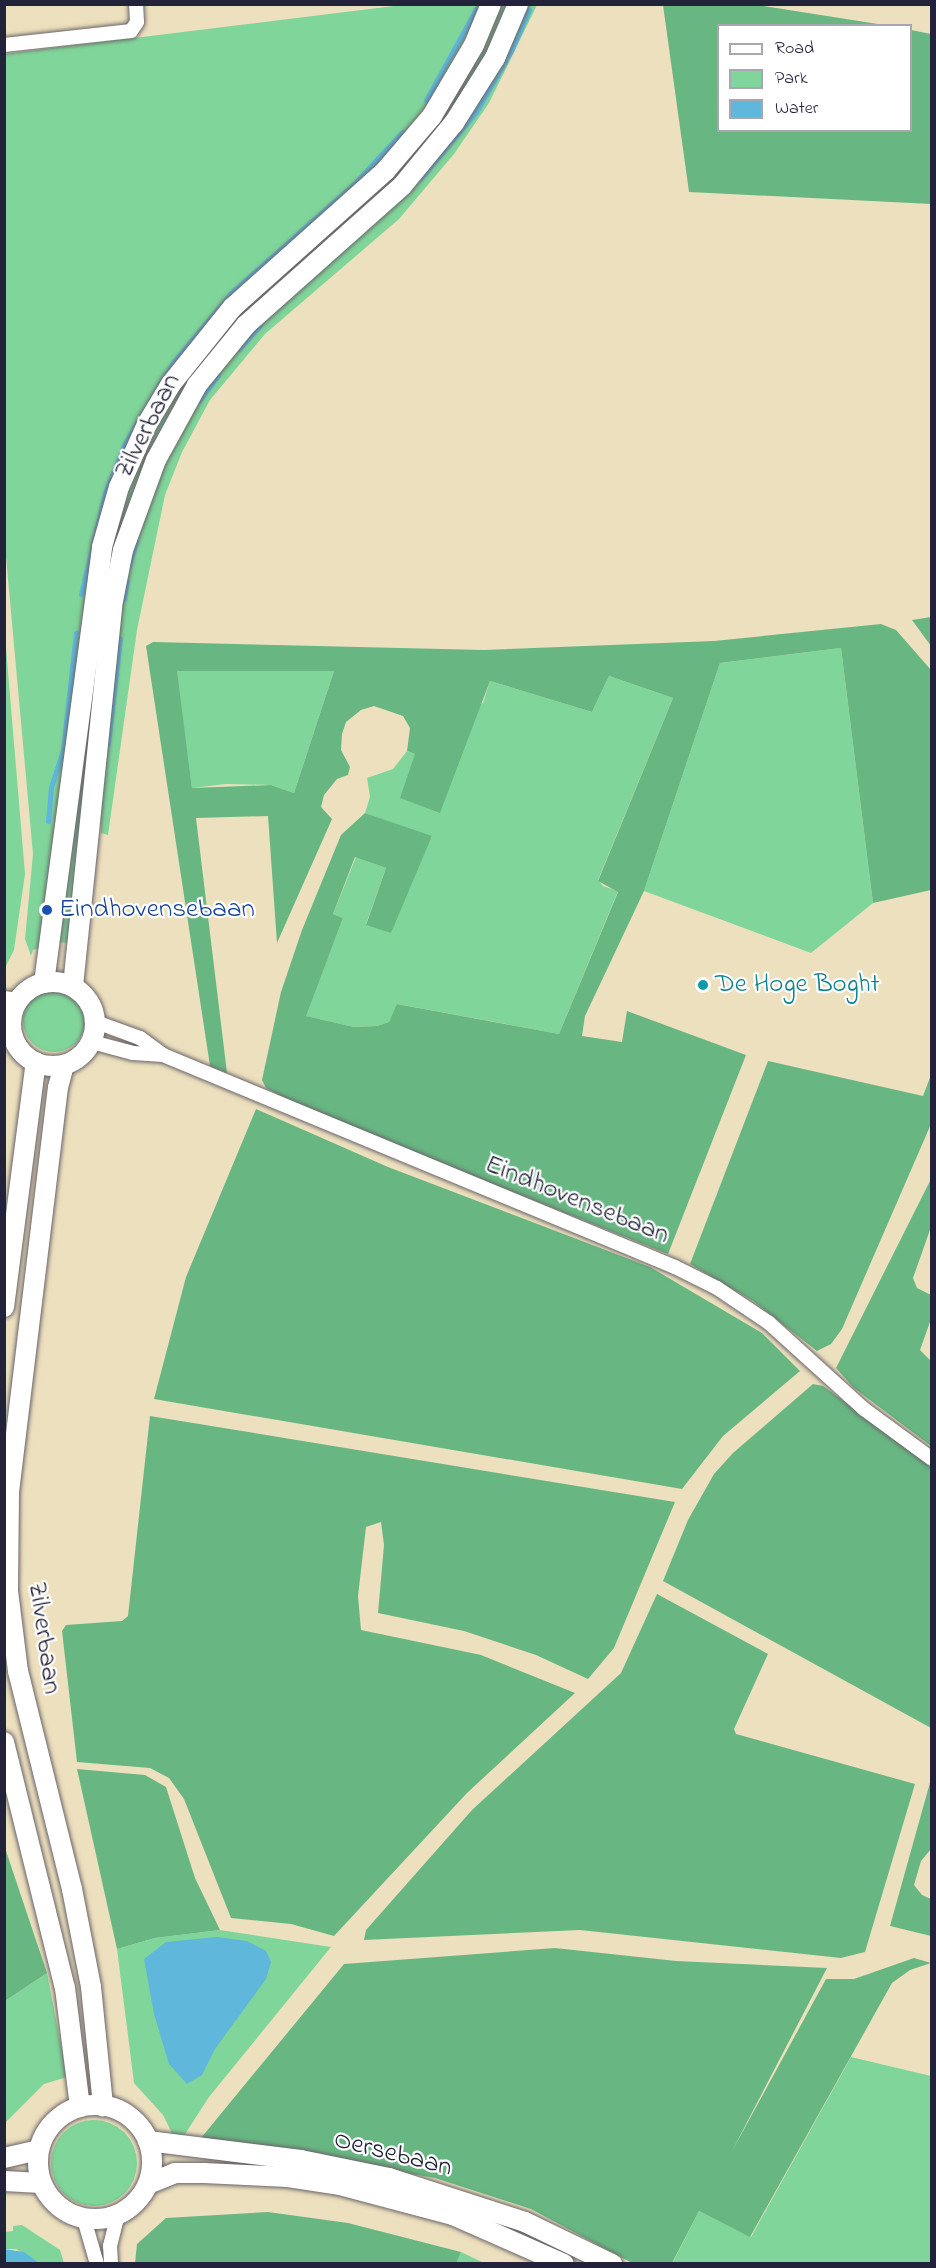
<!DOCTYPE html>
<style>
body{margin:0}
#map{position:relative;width:936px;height:2268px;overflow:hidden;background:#ede0be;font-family:"Indie Flower",sans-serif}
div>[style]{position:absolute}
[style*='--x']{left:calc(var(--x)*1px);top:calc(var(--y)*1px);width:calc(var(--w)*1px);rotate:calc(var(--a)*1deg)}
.green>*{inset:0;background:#80d69a}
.round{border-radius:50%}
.forest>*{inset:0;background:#68b782}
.water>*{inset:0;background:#5fb7dc}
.stream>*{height:5px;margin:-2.5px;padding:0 2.5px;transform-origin:2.5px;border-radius:2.5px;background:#5fb7dc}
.roads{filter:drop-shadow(0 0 2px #696469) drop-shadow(0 0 2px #696469)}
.street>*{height:14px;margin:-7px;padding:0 7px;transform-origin:7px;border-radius:7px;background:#fff}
.secondary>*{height:20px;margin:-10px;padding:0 10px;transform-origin:10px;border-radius:10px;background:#fff}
.secondary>.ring{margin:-10px;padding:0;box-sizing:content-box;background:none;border:20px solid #fff;border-radius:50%}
.dots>*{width:16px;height:16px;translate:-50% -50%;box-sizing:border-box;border:3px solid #fff;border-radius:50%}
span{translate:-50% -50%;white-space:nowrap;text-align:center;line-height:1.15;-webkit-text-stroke:4.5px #fff;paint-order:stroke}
.street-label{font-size:27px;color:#22223b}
.transit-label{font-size:27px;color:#164399}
.left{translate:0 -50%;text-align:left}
.culture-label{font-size:27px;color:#0d838f}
.frame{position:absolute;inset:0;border:6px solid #22223b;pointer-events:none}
.legend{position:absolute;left:717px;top:24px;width:195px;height:108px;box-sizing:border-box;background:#fff;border:2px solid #a7a7b1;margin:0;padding:8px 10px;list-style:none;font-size:18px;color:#22223b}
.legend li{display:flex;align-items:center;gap:12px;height:30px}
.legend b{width:30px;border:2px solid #a7a7b1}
</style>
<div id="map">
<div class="green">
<i style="clip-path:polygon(402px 5px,486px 5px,464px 52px,408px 137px,224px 310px,117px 478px,39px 948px,33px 950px,31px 956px,25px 939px,33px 854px,4px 535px,4px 54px)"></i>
<i style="clip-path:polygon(497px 5px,512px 5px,482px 71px,410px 169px,265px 300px,136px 492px,69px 943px,57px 942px,108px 542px,135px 462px,175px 388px,240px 307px,370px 192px)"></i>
<i style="clip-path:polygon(524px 5px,537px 5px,489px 103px,454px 154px,399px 219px,265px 334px,210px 400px,182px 452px,165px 495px,137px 630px,108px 835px,101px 833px,100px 753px,117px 608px,154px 474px,224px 357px,397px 193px)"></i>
<i style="clip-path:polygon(4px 624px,25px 874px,14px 950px,5px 968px)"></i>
<i style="clip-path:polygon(841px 648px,873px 903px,811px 953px,644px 891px,720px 663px)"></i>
<i style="clip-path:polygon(176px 671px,334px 671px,294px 793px,271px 785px,226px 784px,192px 788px)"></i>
<i style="clip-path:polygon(609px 676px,673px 698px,598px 880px,603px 886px,618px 891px,559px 1034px,398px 1004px,389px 1022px,377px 1026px,354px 1027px,305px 1016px,343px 918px,333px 914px,356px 857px,386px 868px,366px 924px,432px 837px,365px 813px,370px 797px,367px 778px,393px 769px,407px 751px,415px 754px,483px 703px,490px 681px,592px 712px)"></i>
<i class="round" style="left:23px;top:990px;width:62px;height:62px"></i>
<i style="clip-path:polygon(220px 1930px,331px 1947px,209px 2097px,178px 2145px,163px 2115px,134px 2083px,117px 1949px,155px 1938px)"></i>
<i style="clip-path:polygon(47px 1973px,67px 2077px,44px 2084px,5px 2123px,5px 2001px)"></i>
<i style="clip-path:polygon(851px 2057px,931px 2076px,931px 2263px,672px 2264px,699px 2211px,751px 2237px)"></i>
<i class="round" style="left:51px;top:2120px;width:86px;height:86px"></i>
<i style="clip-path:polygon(22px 2225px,60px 2250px,64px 2263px,39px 2263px,16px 2249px,5px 2249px,5px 2232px,13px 2231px,13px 2226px)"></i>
<i style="clip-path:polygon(461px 2252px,484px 2263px,456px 2263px)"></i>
</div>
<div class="forest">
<i style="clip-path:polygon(663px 5px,758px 5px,884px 25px,718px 26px,718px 130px,910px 130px,911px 30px,931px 34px,931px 204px,689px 192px)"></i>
<i style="clip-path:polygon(931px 617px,932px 618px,931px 646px,912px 620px)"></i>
<i style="clip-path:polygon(evenodd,881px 624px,896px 630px,931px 670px,931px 890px,873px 903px,841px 648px,720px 663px,644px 891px,585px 1016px,582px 1036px,622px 1042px,627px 1011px,746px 1055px,668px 1254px,370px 1135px,283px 1097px,266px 1088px,262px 1080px,281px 992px,302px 930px,341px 835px,365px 813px,432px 836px,391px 933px,366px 925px,386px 868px,355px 857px,333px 914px,343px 918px,306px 1016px,354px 1027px,377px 1026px,389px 1022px,397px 1004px,559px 1034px,618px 892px,598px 881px,673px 698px,609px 676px,592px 712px,490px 681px,440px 813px,400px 798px,415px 754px,407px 751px,410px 728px,403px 716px,374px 706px,361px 710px,346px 722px,342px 734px,341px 750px,350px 767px,348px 775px,337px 779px,324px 795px,321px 807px,332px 819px,277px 943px,268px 816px,196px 818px,227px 1073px,210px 1066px,146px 646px,153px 642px,484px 650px,714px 641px,881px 624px,177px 671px,334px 671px,294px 793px,271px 785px,192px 788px,177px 671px)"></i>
<i style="clip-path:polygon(768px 1061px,923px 1096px,931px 1075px,931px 1124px,842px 1329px,831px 1344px,817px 1351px,753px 1301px,690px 1264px)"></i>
<i style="clip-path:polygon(256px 1109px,388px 1167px,650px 1267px,762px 1333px,800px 1371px,723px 1436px,682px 1489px,154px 1399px,186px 1277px)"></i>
<i style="clip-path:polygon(931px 1179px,931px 1227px,913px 1278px,917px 1288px,931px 1295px,931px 1319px,920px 1350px,931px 1361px,931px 1446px,854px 1388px,836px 1368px)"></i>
<i style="clip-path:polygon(813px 1384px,823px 1386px,931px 1465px,931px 1728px,663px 1581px,688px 1520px,714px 1474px,733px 1453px)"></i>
<i style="clip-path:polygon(150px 1416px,675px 1502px,614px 1648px,588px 1679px,536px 1655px,464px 1631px,378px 1613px,384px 1545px,381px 1522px,366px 1527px,358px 1596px,361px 1630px,481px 1655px,575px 1693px,467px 1793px,334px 1936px,291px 1924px,231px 1918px,184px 1799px,169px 1778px,150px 1768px,77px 1762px,62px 1631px,66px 1625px,122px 1621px,128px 1616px)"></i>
<i style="clip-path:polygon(657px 1594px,768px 1654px,734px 1729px,736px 1734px,915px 1784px,865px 1952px,841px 1958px,580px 1930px,364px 1940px,366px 1930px,472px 1810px,621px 1673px)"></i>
<i style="clip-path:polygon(77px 1769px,145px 1775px,166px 1787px,195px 1878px,220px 1930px,155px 1938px,117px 1949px)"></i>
<i style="clip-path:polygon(931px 1779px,931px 1849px,921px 1861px,914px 1885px,922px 1895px,931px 1899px,931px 1936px,890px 1926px)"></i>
<i style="clip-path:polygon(4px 1845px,47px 1973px,5px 2001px,4px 2001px)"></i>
<i style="clip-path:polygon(555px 1948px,676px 1961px,827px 1968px,731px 2153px,826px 1979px,854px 1979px,914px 1958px,931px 1963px,910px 1970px,892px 1983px,750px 2237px,699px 2211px,672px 2263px,632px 2263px,531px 2209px,435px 2178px,201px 2138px,344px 1964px)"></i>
<i style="clip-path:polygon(268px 2212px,348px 2223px,461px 2252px,456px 2264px,135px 2263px,137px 2244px,166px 2218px)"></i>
</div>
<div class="water">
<i style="clip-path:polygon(217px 1937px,247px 1941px,266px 1951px,271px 1962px,266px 1979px,215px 2049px,202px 2075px,187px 2084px,169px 2064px,154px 2014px,144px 1959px,166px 1942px)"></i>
<i style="clip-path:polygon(4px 2249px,24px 2252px,39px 2263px,5px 2263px)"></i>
</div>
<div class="stream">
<i style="--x:426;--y:100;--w:104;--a:-61.2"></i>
<i style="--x:420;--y:179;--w:87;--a:-50.1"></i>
<i style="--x:476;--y:112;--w:70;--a:-60.2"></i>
<i style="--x:511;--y:51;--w:45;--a:-66.3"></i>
<i style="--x:239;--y:349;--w:33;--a:-49"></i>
<i style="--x:199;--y:401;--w:32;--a:-54"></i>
<i style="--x:129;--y:566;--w:26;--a:-74"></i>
<i style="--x:81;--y:594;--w:104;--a:-76.6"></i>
<i style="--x:105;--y:493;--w:54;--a:-68.2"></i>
<i style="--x:125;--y:443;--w:96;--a:-59.1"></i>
<i style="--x:174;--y:361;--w:92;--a:-49.9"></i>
<i style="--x:233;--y:291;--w:162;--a:-41.5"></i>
<i style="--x:354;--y:184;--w:71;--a:-47.3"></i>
<i style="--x:124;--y:599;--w:18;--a:-81"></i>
<i style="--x:108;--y:744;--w:106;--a:-83.5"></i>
<i style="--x:48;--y:821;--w:34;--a:-85"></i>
<i style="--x:51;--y:787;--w:39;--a:-72"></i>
<i style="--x:63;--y:750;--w:118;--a:-83.7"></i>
</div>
<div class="roads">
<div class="street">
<i style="--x:4;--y:45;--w:128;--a:-6.3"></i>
<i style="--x:131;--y:31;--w:11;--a:-56"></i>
<i style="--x:137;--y:22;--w:18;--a:-93"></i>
<i style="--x:4;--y:998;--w:15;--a:8"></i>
<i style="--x:4;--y:1018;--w:7;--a:16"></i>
<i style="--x:96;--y:1022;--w:47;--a:20"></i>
<i style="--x:140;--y:1038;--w:29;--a:36"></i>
<i style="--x:163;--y:1055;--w:554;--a:22.49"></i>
<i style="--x:675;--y:1267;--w:47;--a:26.6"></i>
<i style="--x:717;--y:1288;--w:63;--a:33.9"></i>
<i style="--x:769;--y:1323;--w:128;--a:42.2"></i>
<i style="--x:864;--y:1409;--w:84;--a:36.3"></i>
<i style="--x:92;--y:1042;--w:42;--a:15"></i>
<i style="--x:133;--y:1053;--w:30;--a:4"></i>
<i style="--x:84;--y:2219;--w:47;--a:73.9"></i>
<i style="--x:111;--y:2264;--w:18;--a:-93"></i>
<i style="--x:110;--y:2246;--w:32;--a:-76"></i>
</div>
<div class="secondary">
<i class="ring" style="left:11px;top:982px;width:64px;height:64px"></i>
<i style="--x:44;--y:983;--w:440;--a:-82.4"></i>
<i style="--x:102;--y:547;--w:62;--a:-74.2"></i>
<i style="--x:119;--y:487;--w:69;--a:-66"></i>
<i style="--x:147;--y:424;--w:47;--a:-59"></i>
<i style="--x:171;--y:384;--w:99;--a:-51.2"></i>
<i style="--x:233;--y:307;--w:205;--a:-41.8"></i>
<i style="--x:386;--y:170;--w:71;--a:-49.6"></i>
<i style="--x:432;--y:116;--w:82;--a:-59.4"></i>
<i style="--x:474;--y:45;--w:44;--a:-67.5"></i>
<i style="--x:73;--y:986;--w:382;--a:-84.1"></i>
<i style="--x:112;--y:606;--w:57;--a:-78.9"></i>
<i style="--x:123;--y:550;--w:96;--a:-69.9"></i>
<i style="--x:156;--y:460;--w:85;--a:-61.3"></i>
<i style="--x:197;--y:385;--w:77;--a:-50.8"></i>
<i style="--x:246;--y:325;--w:209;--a:-41.7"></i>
<i style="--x:402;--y:186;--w:82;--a:-50.5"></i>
<i style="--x:454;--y:123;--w:77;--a:-57.8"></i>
<i style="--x:495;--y:58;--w:59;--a:-66.9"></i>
<i style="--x:64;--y:1065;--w:23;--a:105"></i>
<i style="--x:58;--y:1087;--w:409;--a:96.9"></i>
<i style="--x:9;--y:1493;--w:98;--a:90.6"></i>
<i style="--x:8;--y:1591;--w:81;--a:82.9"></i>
<i style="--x:18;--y:1671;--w:225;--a:76.1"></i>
<i style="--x:72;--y:1889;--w:100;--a:79"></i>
<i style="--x:91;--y:1987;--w:120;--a:84.2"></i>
<i style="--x:4;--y:1307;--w:247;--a:-82.6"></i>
<i style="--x:4;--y:1742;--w:253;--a:76.1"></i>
<i style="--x:65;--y:1988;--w:120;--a:82.8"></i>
<i class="ring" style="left:38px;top:2105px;width:94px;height:94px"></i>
<i style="--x:148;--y:2141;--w:154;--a:7.1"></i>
<i style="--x:301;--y:2160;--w:90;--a:11.6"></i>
<i style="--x:389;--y:2178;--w:143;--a:17.9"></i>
<i style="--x:525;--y:2222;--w:97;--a:25.8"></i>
<i style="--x:4;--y:2158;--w:35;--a:-13"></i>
<i style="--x:4;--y:2181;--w:37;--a:3"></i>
<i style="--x:148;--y:2184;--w:29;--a:-22"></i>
<i style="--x:175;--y:2173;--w:29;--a:0"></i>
<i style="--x:204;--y:2173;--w:84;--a:2.7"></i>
<i style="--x:288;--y:2177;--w:53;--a:8.7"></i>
<i style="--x:340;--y:2185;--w:117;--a:14.9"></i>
<i style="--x:453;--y:2215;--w:121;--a:23.8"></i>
</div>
</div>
<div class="dots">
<i style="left:47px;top:910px;background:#1a4fb4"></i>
<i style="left:703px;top:985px;background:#0f9aa8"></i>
</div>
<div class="street-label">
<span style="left:148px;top:426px;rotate:-63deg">Zilverbaan</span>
<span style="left:577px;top:1200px;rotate:22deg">Eindhovensebaan</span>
<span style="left:44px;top:1638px;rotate:82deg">Zilverbaan</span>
<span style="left:393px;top:2154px;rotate:14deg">Oersebaan</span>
</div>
<div class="transit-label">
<span class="left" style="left:59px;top:910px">Eindhovensebaan</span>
</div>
<div class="culture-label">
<span class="left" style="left:715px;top:985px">De Hoge Boght</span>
</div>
<div class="frame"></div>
<ul class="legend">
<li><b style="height:8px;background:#fff"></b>Road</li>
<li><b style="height:16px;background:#80d69a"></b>Park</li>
<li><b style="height:16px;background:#5fb7dc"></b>Water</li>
</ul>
</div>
